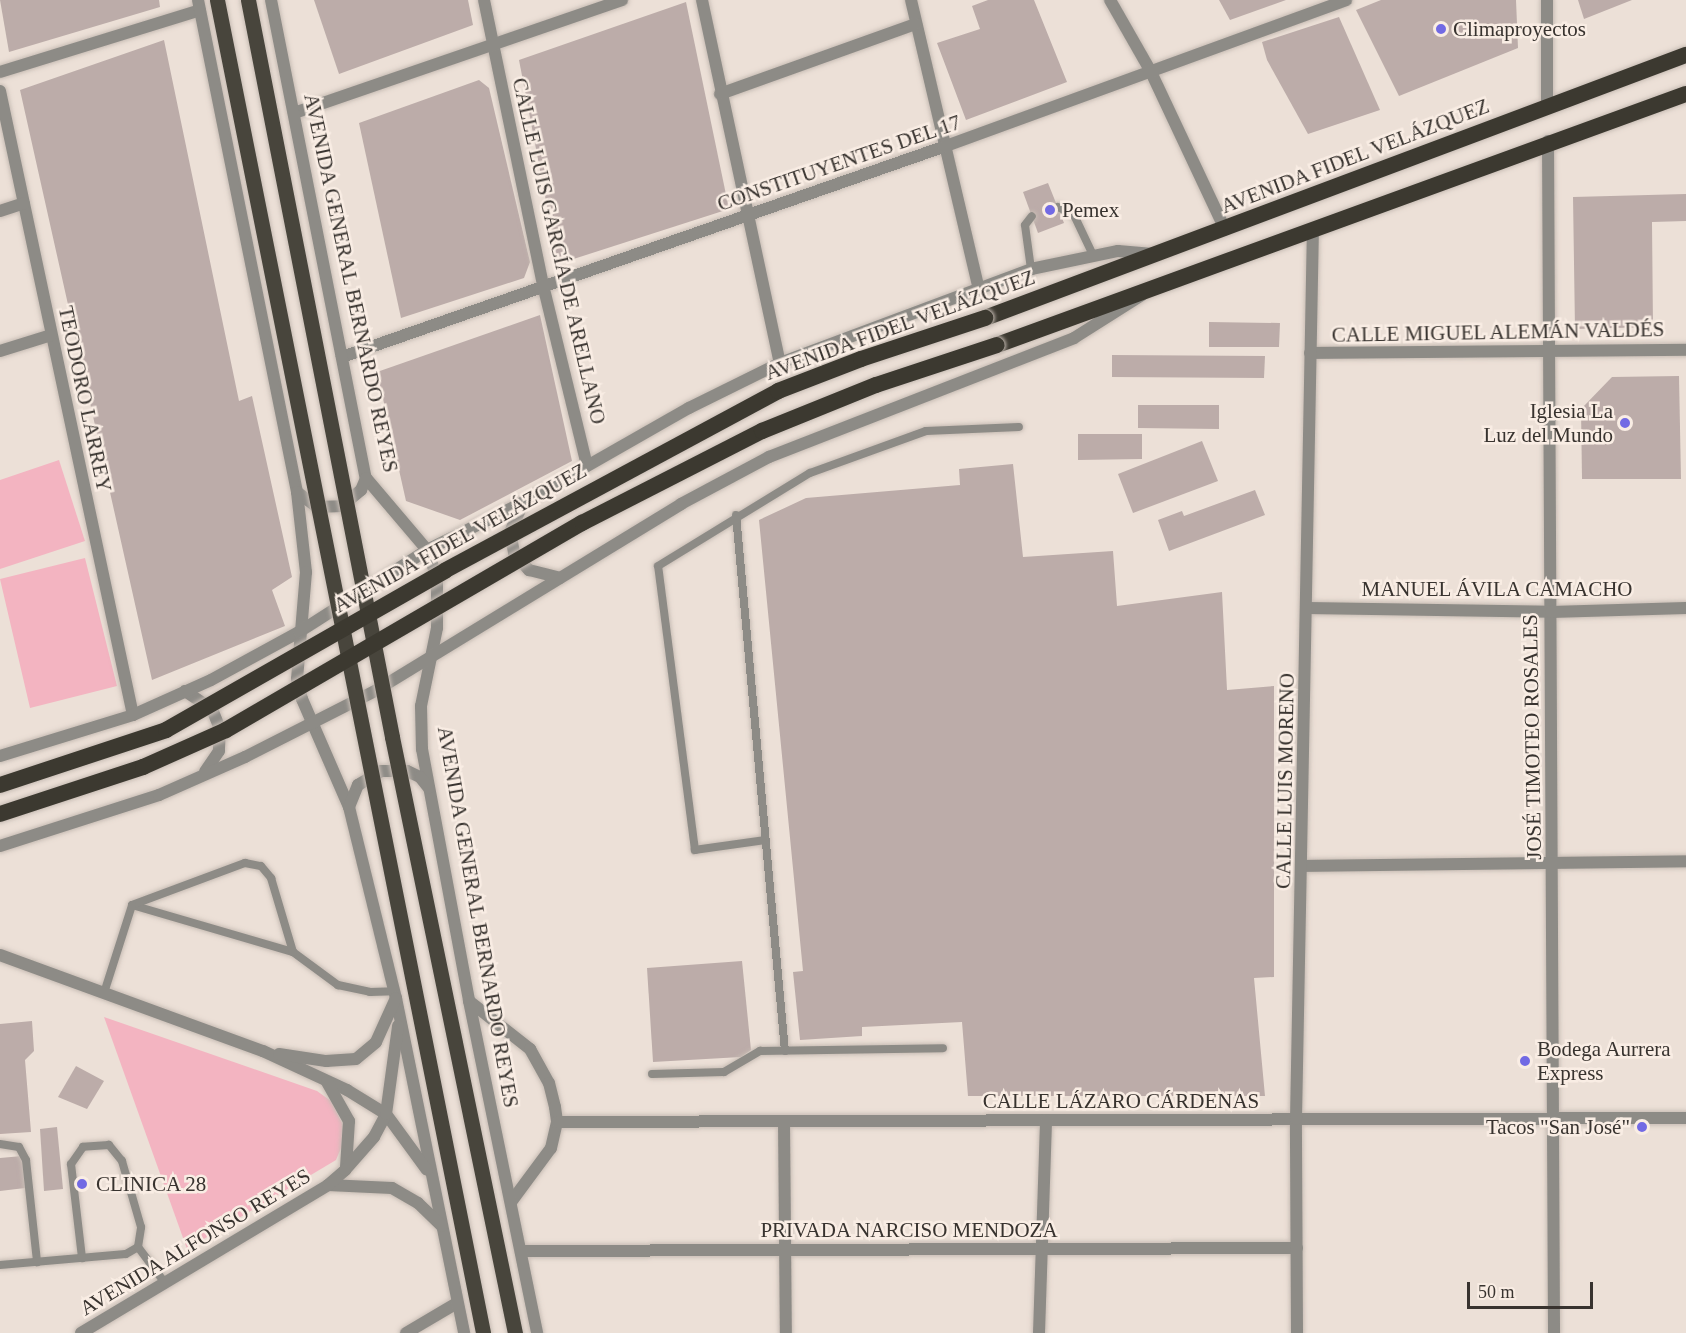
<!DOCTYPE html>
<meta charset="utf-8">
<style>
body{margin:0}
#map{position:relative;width:1686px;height:1333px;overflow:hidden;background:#ece0d7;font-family:"Times New Roman",serif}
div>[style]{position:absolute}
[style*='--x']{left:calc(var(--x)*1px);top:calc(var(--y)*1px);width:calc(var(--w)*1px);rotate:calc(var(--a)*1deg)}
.green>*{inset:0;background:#f3b4c1}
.building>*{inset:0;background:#bcaca9}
.roads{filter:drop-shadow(0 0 2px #c8bdb5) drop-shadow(0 0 2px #c8bdb5)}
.service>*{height:8px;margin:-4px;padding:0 4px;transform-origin:4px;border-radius:4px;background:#8d8b86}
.minor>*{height:12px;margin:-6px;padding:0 6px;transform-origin:6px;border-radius:6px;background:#8d8b86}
.tertiary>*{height:12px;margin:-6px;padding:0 6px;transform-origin:6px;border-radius:6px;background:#8d8b86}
.trunk>*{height:16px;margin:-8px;padding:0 8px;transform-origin:8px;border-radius:8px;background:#3c3930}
.bridges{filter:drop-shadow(0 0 2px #c8bdb5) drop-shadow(0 0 2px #c8bdb5)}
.primary-bridge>*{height:15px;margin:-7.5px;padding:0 7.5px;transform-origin:7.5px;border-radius:7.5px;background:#48453c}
.trunk-bridge>*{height:16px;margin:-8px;padding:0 8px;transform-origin:8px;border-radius:8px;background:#3c3930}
.dots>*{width:16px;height:16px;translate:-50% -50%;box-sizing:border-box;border:3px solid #f9ede4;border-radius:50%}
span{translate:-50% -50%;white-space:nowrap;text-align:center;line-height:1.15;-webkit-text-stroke:5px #f9ede4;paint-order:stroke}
.poi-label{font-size:21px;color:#38332f}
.left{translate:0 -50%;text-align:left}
.right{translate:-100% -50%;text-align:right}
.street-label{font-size:21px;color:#38332f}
.scale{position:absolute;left:1467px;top:1282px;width:126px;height:27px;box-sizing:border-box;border:3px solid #38332f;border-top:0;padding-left:8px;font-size:18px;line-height:21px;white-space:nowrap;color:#38332f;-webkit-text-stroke:4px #f9ede4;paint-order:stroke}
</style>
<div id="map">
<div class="green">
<i style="clip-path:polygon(59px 460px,85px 541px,0 569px,0 480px)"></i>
<i style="clip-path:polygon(85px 558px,117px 686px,30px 708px,0 579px)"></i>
<i style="clip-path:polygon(104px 1017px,317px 1091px,331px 1101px,342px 1123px,344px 1141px,336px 1160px,187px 1249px)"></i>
</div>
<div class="building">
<i style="clip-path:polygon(0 0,159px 0,160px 7px,9px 52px)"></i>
<i style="clip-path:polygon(314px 0,468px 0,473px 25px,339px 74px)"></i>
<i style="clip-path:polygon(988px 0,1034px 0,1067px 82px,966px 120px,937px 43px,980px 29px,972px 6px)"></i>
<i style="clip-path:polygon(1219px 0,1286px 0,1230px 20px)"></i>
<i style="clip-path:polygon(1381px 0,1516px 0,1518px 48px,1399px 96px,1356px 10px)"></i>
<i style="clip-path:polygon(1578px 0,1632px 0,1584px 19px)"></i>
<i style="clip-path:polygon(686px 2px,729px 209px,558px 264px,519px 60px)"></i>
<i style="clip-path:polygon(1339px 17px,1380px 110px,1308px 134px,1267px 60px,1262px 42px)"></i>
<i style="clip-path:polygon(164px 40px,239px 401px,252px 396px,292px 577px,272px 590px,285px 626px,152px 680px,20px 90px)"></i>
<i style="clip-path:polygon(479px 80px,489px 88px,530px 262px,524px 278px,401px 318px,359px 123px)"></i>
<i style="clip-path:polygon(1048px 183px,1064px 223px,1038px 233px,1023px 192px)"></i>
<i style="clip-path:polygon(1686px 194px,1686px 221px,1652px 222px,1653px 327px,1575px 329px,1573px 197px)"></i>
<i style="clip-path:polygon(540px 315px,572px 461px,460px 520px,406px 501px,377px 372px)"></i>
<i style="clip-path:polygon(1209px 322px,1280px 323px,1279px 347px,1209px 347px)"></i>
<i style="clip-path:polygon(1112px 355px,1265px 356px,1264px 378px,1112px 377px)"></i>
<i style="clip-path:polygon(1679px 376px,1681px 479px,1582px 479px,1581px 409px,1612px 377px)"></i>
<i style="clip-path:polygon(1138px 405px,1219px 405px,1219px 429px,1138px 428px)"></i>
<i style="clip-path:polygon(1078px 434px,1142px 434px,1142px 459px,1078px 460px)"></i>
<i style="clip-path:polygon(1202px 441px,1218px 481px,1133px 513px,1118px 474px)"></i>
<i style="clip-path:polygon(1013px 464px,1023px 557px,1113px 551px,1117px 606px,1222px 592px,1227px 690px,1274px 686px,1274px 977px,1254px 978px,1265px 1096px,968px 1096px,962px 1022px,862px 1027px,862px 1036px,800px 1040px,793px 972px,803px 971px,759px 520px,806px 498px,960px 485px,959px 469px)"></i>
<i style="clip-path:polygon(1255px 490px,1265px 515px,1169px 551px,1158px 520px,1182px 511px,1184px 516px)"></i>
<i style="clip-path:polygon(742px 961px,751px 1050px,741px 1057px,653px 1062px,647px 968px)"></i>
<i style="clip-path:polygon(32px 1021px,34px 1051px,25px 1060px,31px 1132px,0 1134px,0 1024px)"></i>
<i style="clip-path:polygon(76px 1066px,104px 1081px,87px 1109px,58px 1097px)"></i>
<i style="clip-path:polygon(57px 1127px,63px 1189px,44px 1191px,40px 1129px)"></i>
<i style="clip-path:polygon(22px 1156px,25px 1188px,0 1191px,0 1158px)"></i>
</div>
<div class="roads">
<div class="service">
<i style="--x:1058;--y:207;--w:18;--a:27"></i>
<i style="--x:1074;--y:215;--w:44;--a:64.6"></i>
<i style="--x:1031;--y:269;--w:44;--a:-97.8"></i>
<i style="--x:1025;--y:225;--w:11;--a:-52"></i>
<i style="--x:736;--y:515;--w:538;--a:84.78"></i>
<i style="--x:765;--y:840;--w:71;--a:171.9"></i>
<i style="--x:695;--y:850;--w:286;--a:-97.4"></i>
<i style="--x:658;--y:566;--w:178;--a:-31.5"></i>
<i style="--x:810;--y:473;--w:123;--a:-19.9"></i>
<i style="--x:926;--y:431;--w:93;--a:-2.5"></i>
<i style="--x:132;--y:905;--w:168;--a:16.3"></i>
<i style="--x:293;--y:952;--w:56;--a:36.3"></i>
<i style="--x:338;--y:985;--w:33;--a:12"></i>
<i style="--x:370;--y:992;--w:24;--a:-2"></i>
<i style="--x:132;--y:905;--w:121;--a:-20.4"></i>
<i style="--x:245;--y:863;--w:16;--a:11"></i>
<i style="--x:261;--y:866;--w:16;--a:50"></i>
<i style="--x:271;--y:878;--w:77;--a:73.4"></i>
<i style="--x:104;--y:993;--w:92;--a:-72.3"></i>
<i style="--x:652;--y:1074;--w:72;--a:-1.6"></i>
<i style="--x:724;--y:1072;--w:42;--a:-30.3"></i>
<i style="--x:760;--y:1051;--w:183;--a:-0.9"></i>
<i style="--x:0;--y:1144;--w:19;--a:9"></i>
<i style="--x:19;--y:1147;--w:15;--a:62"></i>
<i style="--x:26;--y:1160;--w:103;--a:83.8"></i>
<i style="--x:138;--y:1247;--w:45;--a:53.1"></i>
<i style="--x:0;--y:1265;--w:126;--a:-5"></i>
<i style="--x:126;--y:1254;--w:14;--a:-30"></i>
<i style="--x:138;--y:1247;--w:20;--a:-81"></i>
<i style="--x:141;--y:1227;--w:69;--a:-106.1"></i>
<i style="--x:122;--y:1161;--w:21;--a:-129"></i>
<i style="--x:109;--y:1145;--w:26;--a:176"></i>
<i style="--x:83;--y:1147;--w:21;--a:125"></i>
<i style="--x:71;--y:1164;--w:95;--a:83.3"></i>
</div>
<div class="minor">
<i style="--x:484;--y:0;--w:291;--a:78.3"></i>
<i style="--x:543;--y:285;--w:185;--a:76.3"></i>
<i style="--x:702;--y:0;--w:371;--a:77.9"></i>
<i style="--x:911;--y:0;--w:297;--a:76.8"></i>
<i style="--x:1110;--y:0;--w:83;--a:60.3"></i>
<i style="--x:1151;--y:72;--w:174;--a:64.8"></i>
<i style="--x:1547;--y:0;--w:108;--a:90"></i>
<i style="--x:0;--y:72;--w:209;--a:-17.2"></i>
<i style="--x:0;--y:91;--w:638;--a:77.97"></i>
<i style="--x:720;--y:94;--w:208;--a:-19.7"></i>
<i style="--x:294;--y:113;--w:347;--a:-19"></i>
<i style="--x:1548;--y:141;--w:1192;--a:89.71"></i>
<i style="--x:0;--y:211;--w:25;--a:-18"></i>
<i style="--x:0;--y:351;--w:53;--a:-17.4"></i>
<i style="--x:1310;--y:353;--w:376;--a:-0.5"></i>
<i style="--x:342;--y:357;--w:637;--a:-19.26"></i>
<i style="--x:943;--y:147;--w:429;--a:-20"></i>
<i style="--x:1307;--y:608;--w:244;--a:0.9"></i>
<i style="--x:1551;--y:612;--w:135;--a:-1.7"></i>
<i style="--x:1303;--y:866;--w:383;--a:-0.7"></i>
<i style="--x:469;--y:1001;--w:78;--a:38.2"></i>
<i style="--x:530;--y:1049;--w:39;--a:61"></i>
<i style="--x:549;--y:1083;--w:25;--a:76"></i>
<i style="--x:555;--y:1107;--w:15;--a:82"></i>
<i style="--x:557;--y:1122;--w:27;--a:103"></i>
<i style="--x:551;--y:1148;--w:67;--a:126.5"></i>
<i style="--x:784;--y:1121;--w:212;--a:89.5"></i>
<i style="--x:557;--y:1122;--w:1129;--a:-0.2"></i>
<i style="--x:522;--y:1251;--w:775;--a:-0.22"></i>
<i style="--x:406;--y:1333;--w:59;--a:-30.5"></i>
<i style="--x:1039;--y:1333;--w:213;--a:-88.1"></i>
<i style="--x:1297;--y:1333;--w:214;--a:-90.3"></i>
<i style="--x:1296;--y:1119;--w:890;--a:-88.91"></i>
</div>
<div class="tertiary">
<i style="--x:198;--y:0;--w:502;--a:78.62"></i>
<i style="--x:297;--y:492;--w:81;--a:83.6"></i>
<i style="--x:306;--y:572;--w:107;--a:94.8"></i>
<i style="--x:297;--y:679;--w:21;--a:76"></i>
<i style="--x:302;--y:699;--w:118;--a:66.5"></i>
<i style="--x:349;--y:807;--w:197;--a:76.2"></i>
<i style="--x:396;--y:998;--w:342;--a:78.5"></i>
<i style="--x:271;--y:0;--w:487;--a:78.8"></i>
<i style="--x:366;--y:478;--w:94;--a:49.7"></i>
<i style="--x:427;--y:550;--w:30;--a:70"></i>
<i style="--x:437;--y:578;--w:50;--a:90"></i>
<i style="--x:437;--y:628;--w:80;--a:101.6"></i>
<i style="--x:421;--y:706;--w:43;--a:88.7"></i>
<i style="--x:422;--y:749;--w:256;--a:79.4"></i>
<i style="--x:469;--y:1001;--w:339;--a:78.4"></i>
<i style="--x:297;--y:492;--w:25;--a:37"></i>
<i style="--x:317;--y:507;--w:25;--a:-2"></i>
<i style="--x:342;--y:506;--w:25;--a:-40"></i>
<i style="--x:361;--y:490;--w:13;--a:-67"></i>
<i style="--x:523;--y:503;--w:32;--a:114"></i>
<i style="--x:510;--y:532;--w:21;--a:79"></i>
<i style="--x:514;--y:553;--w:23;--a:49"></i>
<i style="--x:529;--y:570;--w:32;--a:14"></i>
<i style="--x:185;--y:691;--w:32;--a:34"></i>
<i style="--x:212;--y:709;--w:22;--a:68"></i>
<i style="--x:220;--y:729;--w:22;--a:93"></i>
<i style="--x:219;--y:751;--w:25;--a:124"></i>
<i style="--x:0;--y:756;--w:139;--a:-17.1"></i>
<i style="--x:133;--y:715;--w:85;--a:-24.2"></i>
<i style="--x:211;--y:680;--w:100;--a:-28.6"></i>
<i style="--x:299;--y:632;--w:152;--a:-32.6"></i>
<i style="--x:427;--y:550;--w:108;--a:-26.3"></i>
<i style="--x:524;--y:502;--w:190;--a:-29.7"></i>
<i style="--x:689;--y:408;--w:102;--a:-26.3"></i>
<i style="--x:780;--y:363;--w:268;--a:-20.5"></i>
<i style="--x:1031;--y:269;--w:89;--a:-11.7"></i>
<i style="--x:1118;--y:251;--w:35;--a:5"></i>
<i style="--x:349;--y:807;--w:24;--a:-68"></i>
<i style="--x:358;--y:785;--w:27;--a:-31"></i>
<i style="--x:381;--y:771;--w:26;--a:0"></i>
<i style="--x:407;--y:771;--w:14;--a:25"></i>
<i style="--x:420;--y:777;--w:14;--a:51"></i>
<i style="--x:0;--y:846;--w:167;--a:-17.8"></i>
<i style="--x:159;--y:795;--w:94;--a:-23.8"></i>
<i style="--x:245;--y:757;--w:146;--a:-26.9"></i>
<i style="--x:375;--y:691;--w:359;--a:-31.4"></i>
<i style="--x:681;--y:504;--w:100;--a:-28.1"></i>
<i style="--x:769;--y:457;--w:327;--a:-21.3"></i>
<i style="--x:1074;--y:338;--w:80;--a:-32.3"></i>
<i style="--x:0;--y:955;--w:280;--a:20.1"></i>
<i style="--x:263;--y:1051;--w:93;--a:24.9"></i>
<i style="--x:347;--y:1090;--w:46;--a:31.6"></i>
<i style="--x:386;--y:1114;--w:69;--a:53.8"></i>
<i style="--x:279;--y:1054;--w:48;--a:8.5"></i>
<i style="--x:326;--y:1061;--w:30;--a:-4"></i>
<i style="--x:356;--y:1059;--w:26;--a:-40"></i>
<i style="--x:376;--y:1042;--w:48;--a:-65.6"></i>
<i style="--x:327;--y:1082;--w:45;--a:60.6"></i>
<i style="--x:349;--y:1121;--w:47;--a:93.7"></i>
<i style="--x:328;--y:1185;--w:64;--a:2.7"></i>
<i style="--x:392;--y:1188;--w:30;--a:30"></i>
<i style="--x:418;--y:1203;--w:33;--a:44"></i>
<i style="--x:81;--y:1333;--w:288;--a:-30.9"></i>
<i style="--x:328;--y:1185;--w:23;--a:-41"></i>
<i style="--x:345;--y:1170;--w:44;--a:-48.7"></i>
<i style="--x:374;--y:1137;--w:26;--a:-62"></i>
<i style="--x:386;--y:1114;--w:89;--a:-82.2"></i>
</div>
<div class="trunk">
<i style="--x:985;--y:318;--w:749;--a:-20.57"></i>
<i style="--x:997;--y:345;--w:733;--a:-20.02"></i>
</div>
</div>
<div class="bridges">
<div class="primary-bridge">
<i style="--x:217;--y:0;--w:1359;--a:78.71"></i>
<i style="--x:248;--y:0;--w:751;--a:78.94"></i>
<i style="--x:392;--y:737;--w:609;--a:78.34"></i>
</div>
<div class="trunk-bridge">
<i style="--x:0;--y:785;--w:175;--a:-18.3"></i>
<i style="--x:166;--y:730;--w:322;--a:-29.7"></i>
<i style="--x:446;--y:570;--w:377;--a:-28.3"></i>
<i style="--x:778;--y:391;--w:89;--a:-21.1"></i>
<i style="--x:861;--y:359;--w:131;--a:-18.3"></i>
<i style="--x:0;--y:814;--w:151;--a:-18.2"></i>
<i style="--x:143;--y:767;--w:91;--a:-24"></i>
<i style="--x:226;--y:730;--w:412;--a:-30.2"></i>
<i style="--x:582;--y:523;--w:202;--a:-27.1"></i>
<i style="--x:762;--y:431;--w:123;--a:-22"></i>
<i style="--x:876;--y:385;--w:127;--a:-18.3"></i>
</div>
</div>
<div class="dots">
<i style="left:1441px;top:29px;background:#726ae4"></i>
<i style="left:1050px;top:210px;background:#726ae4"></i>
<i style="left:1625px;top:423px;background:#726ae4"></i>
<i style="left:1525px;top:1061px;background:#726ae4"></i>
<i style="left:1642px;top:1127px;background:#726ae4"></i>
<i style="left:82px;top:1184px;background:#726ae4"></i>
</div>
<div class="poi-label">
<span class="left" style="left:1453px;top:29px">Climaproyectos</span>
<span class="left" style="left:1062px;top:210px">Pemex</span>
<span class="right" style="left:1613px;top:423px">Iglesia La<br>Luz del Mundo</span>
<span class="left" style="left:1537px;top:1061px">Bodega Aurrera<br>Express</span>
<span class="right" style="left:1630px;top:1127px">Tacos "San José"</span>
<span class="left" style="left:96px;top:1184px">CLINICA 28</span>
</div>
<div class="street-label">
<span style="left:1355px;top:156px;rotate:-21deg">AVENIDA FIDEL VELÁZQUEZ</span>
<span style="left:839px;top:163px;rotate:-19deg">CONSTITUYENTES DEL 17</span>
<span style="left:559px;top:251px;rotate:77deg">CALLE LUIS GARCÍA DE ARELLANO</span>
<span style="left:351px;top:283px;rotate:78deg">AVENIDA GENERAL BERNARDO REYES</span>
<span style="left:900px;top:325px;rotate:-20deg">AVENIDA FIDEL VELÁZQUEZ</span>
<span style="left:1498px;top:332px;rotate:-1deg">CALLE MIGUEL ALEMÁN VALDÉS</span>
<span style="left:85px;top:399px;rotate:78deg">TEODORO LARREY</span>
<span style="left:460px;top:538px;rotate:-29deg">AVENIDA FIDEL VELÁZQUEZ</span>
<span style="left:1497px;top:589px">MANUEL ÁVILA CAMACHO</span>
<span style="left:1532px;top:737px;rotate:-91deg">JOSÉ TIMOTEO ROSALES</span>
<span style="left:1285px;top:781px;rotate:-89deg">CALLE LUIS MORENO</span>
<span style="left:478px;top:917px;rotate:80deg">AVENIDA GENERAL BERNARDO REYES</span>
<span style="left:1121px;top:1101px">CALLE LÁZARO CÁRDENAS</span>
<span style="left:909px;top:1230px">PRIVADA NARCISO MENDOZA</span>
<span style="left:195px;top:1242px;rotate:-31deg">AVENIDA ALFONSO REYES</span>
</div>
<div class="scale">50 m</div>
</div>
